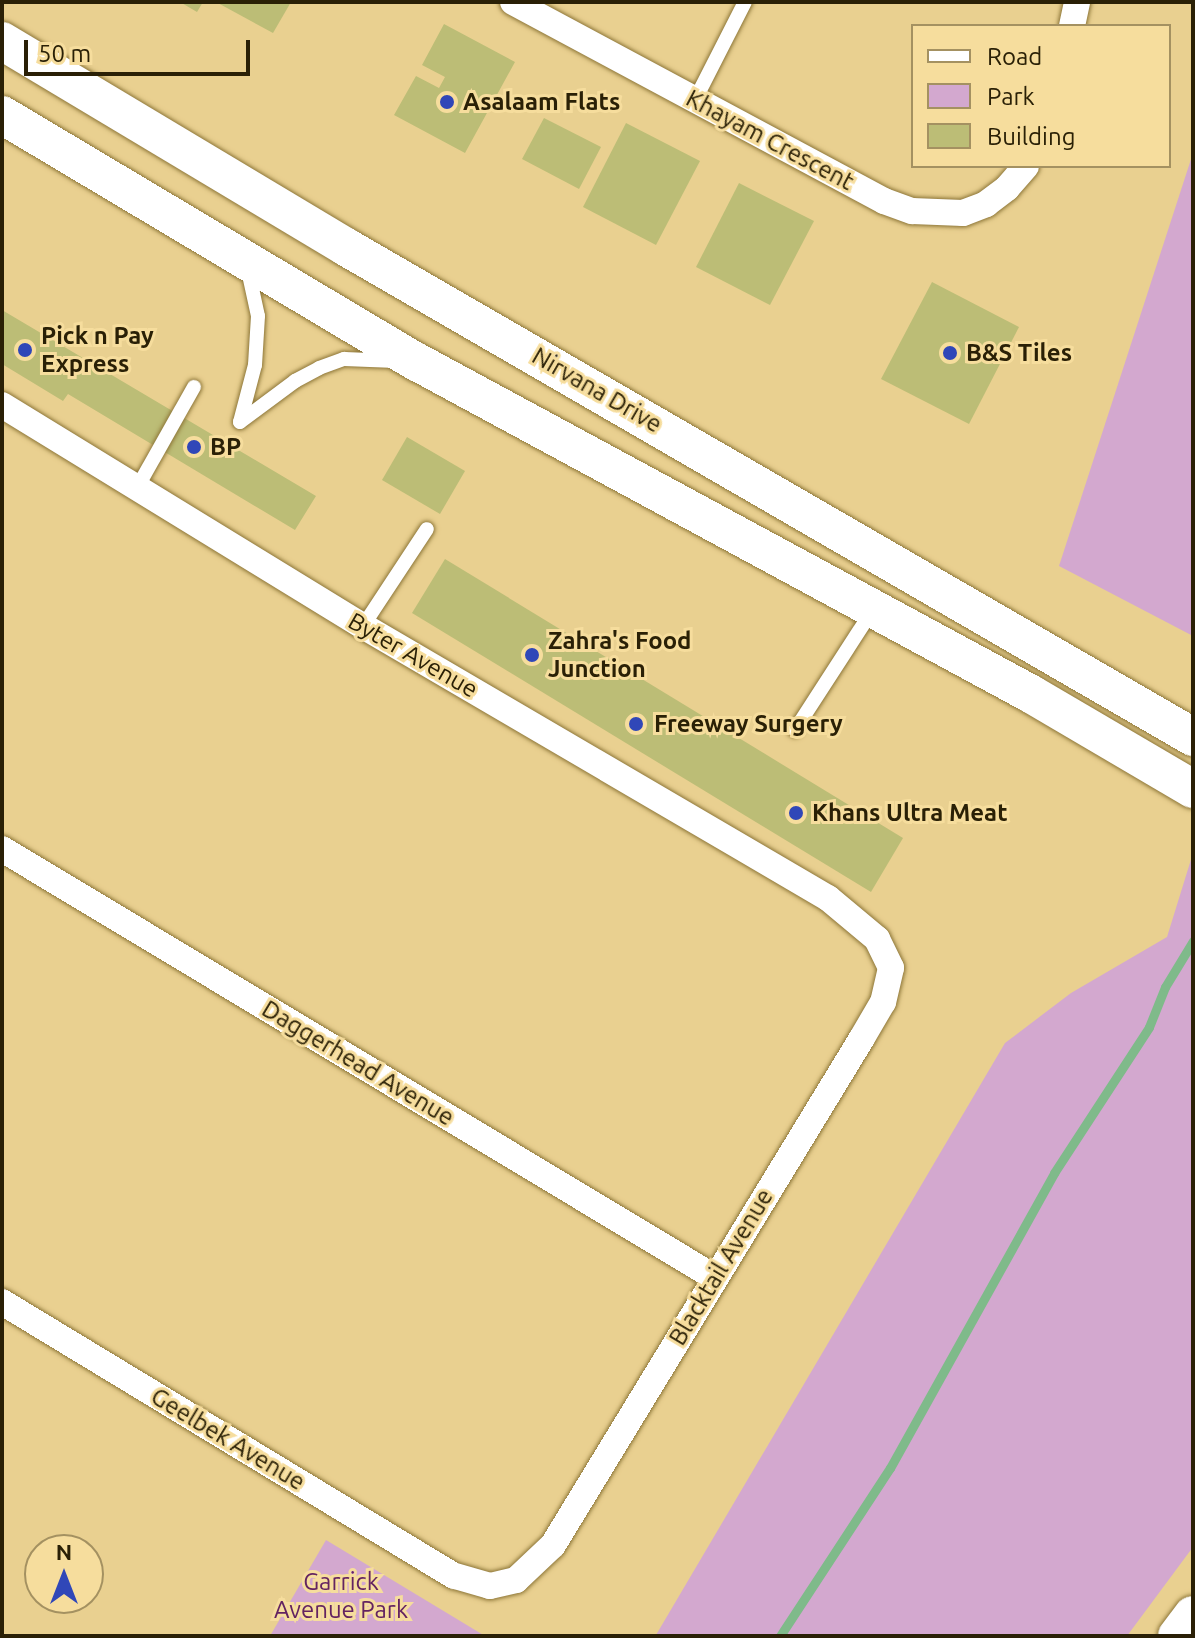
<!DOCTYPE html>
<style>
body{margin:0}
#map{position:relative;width:1195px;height:1638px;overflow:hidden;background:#e9d090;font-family:Ubuntu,sans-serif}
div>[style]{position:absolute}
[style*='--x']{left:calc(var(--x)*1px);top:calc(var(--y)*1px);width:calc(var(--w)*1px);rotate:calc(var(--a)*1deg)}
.green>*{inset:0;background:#d3a8cf}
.stream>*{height:9px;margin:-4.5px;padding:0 4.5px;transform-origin:4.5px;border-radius:4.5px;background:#7fba8a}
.building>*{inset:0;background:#bcbd76}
.roads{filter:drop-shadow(0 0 2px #8d7638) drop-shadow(0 0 2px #8d7638)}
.lane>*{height:14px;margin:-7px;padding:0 7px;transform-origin:7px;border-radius:7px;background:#fff}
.street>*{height:26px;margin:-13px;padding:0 13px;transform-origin:13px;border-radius:13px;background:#fff}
.secondary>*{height:38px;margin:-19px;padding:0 19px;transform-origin:19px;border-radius:19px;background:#fff}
.dots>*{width:22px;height:22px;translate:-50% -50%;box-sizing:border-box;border:4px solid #f6dd9d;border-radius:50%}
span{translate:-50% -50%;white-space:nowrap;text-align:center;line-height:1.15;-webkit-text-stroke:6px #f6dd9d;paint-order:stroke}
.poi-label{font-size:24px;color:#2a2006;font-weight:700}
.left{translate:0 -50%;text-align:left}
.street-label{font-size:24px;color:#2a2006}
.park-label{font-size:24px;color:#632361}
.frame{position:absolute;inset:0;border:4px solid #2a2006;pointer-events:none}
.legend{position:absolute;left:911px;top:24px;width:260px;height:144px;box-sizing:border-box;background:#f6dd9d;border:2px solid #a49161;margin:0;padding:10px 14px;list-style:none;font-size:24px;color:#2a2006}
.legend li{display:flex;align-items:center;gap:16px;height:40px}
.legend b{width:40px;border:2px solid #a49161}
.north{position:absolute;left:24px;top:1534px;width:80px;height:80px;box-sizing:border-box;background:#f6dd9d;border:2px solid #a49161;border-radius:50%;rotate:0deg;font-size:22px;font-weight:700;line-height:32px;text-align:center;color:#2a2006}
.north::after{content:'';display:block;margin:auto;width:28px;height:36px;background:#3047b8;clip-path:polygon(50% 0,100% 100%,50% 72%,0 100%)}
.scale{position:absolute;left:24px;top:40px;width:226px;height:36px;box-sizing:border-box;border:4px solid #2a2006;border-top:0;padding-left:10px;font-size:24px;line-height:28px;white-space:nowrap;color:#2a2006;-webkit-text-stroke:6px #f6dd9d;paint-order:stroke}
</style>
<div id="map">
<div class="green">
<i style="clip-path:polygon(1193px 153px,1193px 636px,1059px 566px)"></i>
<i style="clip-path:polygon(1193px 853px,1193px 1547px,1127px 1636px,652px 1636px,656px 1635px,1005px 1043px,1071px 993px,1167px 937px)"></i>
<i style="clip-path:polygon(326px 1540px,485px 1636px,270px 1636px)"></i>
</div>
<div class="stream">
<i style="--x:780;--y:1636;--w:201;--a:-56.8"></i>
<i style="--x:890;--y:1468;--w:338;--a:-60.9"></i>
<i style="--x:1054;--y:1173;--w:174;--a:-56.9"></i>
<i style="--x:1149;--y:1027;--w:43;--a:-68.2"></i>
<i style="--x:1165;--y:987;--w:54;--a:-58.7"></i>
</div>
<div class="building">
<i style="clip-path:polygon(180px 2px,203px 2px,197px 12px)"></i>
<i style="clip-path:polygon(216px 2px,291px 2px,273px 33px)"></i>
<i style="clip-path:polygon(444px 24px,515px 62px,465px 153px,394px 115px,416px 76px,439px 88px,445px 77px,422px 65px)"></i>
<i style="clip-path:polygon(544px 118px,601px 147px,579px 189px,522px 159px)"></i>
<i style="clip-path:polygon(626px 123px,700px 161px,656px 245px,583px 207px)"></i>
<i style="clip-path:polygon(739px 183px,814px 221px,770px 305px,696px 267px)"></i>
<i style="clip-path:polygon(932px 282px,1019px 327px,969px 424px,881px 379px)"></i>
<i style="clip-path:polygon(2px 310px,316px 496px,295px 530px,68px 394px,63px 401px,2px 364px)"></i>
<i style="clip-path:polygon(407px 437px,465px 471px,440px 514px,382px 480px)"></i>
<i style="clip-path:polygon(445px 559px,903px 838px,871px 892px,412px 613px)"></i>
</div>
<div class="roads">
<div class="lane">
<i style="--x:695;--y:100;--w:110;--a:-63"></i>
<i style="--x:240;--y:422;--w:69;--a:-36.7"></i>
<i style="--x:295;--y:381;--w:27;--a:-28"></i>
<i style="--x:319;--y:368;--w:27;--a:-20"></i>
<i style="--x:344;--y:359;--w:52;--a:2.2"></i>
<i style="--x:240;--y:422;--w:59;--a:-75.3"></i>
<i style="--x:255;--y:365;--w:49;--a:-86.5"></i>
<i style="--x:258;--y:316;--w:47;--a:-102.3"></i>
<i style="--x:137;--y:488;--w:116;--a:-60.6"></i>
<i style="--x:363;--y:626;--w:116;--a:-56.6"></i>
<i style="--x:795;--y:730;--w:142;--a:-57.1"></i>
</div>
<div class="street">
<i style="--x:513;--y:2;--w:421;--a:28.2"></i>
<i style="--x:884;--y:201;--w:30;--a:20"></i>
<i style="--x:912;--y:211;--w:51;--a:2.2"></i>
<i style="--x:963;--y:213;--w:25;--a:-21"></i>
<i style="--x:986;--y:204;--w:26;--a:-37"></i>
<i style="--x:1007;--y:188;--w:29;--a:-49"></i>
<i style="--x:1072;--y:26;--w:25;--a:-78"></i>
<i style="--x:2;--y:405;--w:423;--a:31.5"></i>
<i style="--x:363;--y:626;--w:539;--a:30.33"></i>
<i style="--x:828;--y:898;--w:64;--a:39.9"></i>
<i style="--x:877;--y:939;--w:32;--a:64"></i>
<i style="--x:891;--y:968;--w:35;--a:103"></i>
<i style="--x:883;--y:1002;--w:42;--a:120.3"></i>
<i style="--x:862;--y:1038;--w:594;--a:121.36"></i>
<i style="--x:553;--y:1545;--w:51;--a:136.6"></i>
<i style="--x:516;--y:1580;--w:27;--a:167"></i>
<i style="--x:490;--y:1586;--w:37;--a:-164"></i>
<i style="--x:454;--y:1576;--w:529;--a:-148.78"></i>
<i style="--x:2;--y:849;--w:831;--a:31.01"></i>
</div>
<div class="secondary">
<i style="--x:2;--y:41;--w:401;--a:30.9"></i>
<i style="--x:346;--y:247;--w:979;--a:30.05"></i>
<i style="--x:2;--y:115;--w:483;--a:30.8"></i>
<i style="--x:417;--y:362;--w:698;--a:28.4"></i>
<i style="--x:1031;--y:694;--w:188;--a:30.4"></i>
<i style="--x:1177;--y:1636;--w:26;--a:-53"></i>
</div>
</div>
<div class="dots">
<i style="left:447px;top:102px;background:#3047b8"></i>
<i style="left:25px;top:350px;background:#3047b8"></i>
<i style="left:950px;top:353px;background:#3047b8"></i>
<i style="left:194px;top:447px;background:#3047b8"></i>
<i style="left:532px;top:655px;background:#3047b8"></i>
<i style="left:636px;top:724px;background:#3047b8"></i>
<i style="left:796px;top:813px;background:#3047b8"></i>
</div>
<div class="poi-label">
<span class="left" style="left:463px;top:102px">Asalaam Flats</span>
<span class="left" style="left:41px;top:350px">Pick n Pay<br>Express</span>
<span class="left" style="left:966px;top:353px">B&amp;S Tiles</span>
<span class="left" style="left:210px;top:447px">BP</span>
<span class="left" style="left:548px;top:655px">Zahra's Food<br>Junction</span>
<span class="left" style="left:654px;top:724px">Freeway Surgery</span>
<span class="left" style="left:812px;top:813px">Khans Ultra Meat</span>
</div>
<div class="street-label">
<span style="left:770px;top:140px;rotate:28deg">Khayam Crescent</span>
<span style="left:597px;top:390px;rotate:30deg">Nirvana Drive</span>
<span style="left:413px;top:655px;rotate:30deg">Byter Avenue</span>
<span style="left:358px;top:1063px;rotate:31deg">Daggerhead Avenue</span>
<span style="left:721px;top:1267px;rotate:-59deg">Blacktail Avenue</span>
<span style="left:228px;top:1439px;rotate:31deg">Geelbek Avenue</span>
</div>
<div class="park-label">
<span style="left:341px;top:1596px">Garrick<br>Avenue Park</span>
</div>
<div class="frame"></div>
<ul class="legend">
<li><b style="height:10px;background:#fff"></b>Road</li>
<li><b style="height:22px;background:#d3a8cf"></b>Park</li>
<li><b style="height:22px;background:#bcbd76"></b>Building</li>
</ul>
<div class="north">N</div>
<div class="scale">50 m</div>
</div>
